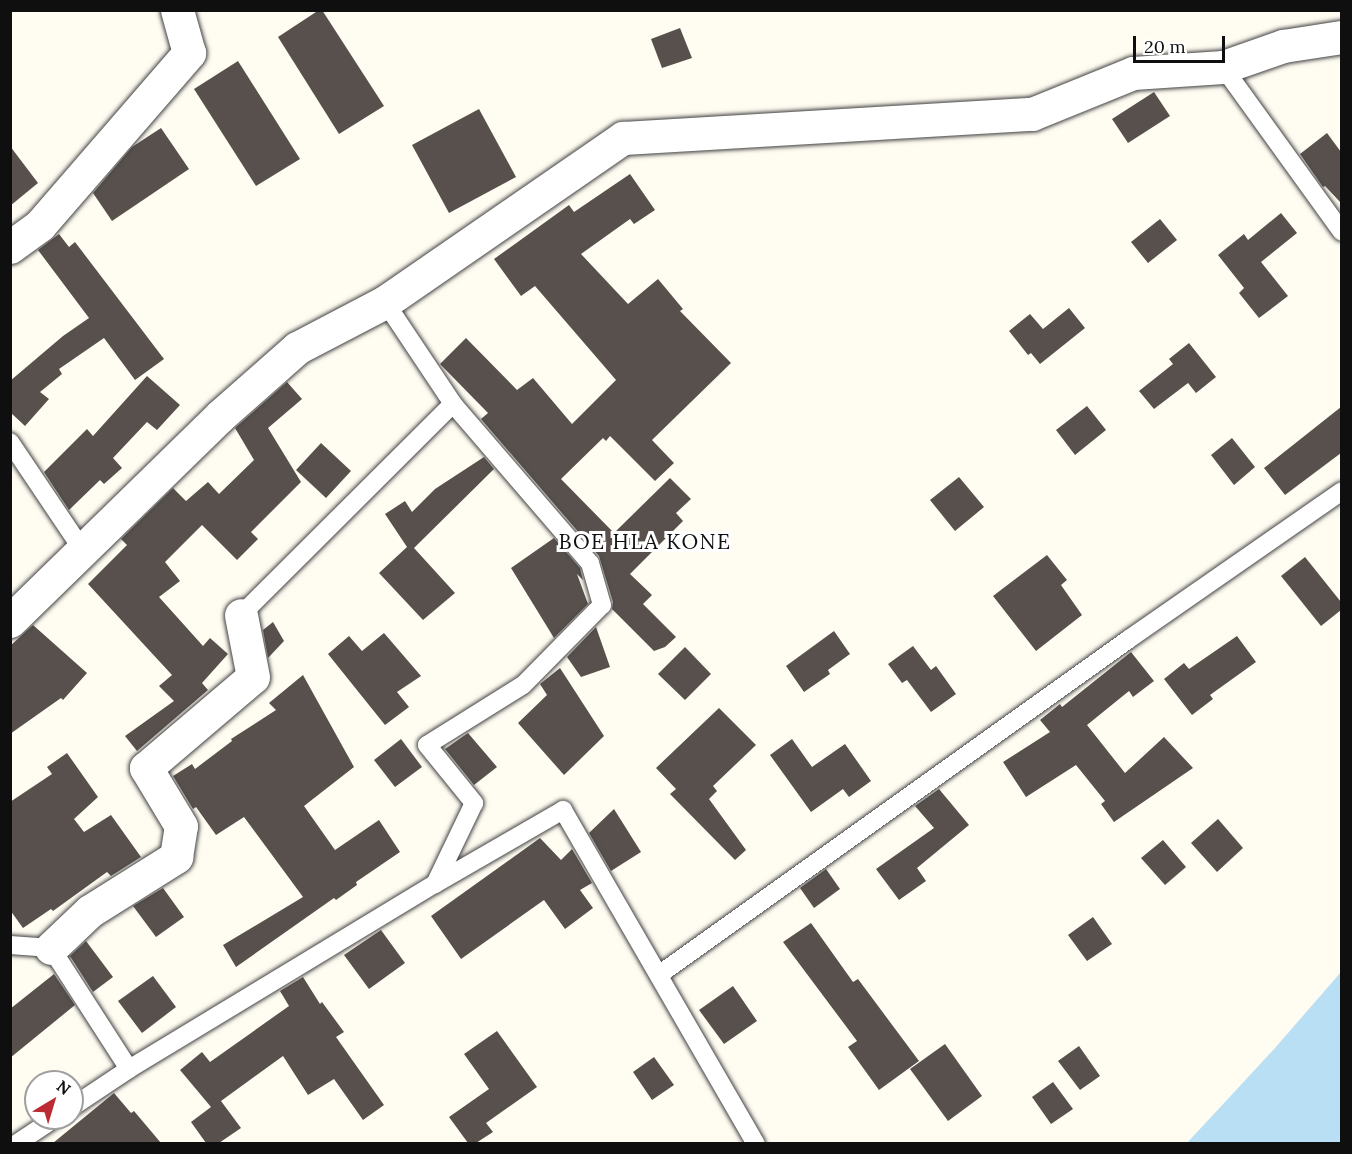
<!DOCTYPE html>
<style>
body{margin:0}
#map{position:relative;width:1352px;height:1154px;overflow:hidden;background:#fffcf2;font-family:Lora,serif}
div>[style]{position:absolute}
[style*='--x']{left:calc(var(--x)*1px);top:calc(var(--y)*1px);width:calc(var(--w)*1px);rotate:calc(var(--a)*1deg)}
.water>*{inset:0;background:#b9dff4}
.building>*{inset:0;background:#58504c}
.roads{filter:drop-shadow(0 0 2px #424242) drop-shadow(0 0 2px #424242)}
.lane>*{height:18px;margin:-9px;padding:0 9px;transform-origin:9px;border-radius:9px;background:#fff}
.street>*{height:33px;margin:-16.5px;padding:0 16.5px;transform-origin:16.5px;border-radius:16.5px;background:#fff}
span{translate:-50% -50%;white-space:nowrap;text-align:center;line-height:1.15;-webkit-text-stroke:6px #fff;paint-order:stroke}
.quarter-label{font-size:21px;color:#0f0f0f;letter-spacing:1.5px}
.frame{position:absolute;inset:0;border:12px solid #0f0f0f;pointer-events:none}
.north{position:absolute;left:24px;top:1070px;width:60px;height:60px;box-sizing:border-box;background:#fff;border:2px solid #9f9f9f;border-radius:50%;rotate:38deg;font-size:16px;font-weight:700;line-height:24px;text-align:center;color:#0f0f0f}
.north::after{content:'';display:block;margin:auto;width:21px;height:27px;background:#bc2b34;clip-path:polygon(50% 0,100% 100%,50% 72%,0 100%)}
.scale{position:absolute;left:1133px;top:36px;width:92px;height:27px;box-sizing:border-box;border:3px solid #0f0f0f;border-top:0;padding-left:8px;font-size:18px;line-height:21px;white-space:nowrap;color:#0f0f0f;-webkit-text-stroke:4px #fff;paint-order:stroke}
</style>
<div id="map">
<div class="water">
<i style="clip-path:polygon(1341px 972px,1341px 1143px,1187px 1143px,1275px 1048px)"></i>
</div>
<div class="building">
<i style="clip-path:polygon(319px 10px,322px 10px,384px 106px,339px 134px,278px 37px)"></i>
<i style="clip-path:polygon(680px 28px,692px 58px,662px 68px,651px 39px)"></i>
<i style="clip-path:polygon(238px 61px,300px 159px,256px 186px,194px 89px)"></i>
<i style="clip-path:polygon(1154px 92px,1170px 116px,1128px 143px,1112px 119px)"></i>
<i style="clip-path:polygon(479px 109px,516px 177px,449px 213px,412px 145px)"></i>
<i style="clip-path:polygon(161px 128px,189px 169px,112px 221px,93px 193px,132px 147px)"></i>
<i style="clip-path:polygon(1327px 133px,1341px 152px,1341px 203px,1325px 186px,1323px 187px,1300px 154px)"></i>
<i style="clip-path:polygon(10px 146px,38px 183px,10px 206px)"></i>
<i style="clip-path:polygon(630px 174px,655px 210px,634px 224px,630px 219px,581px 254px,628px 304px,658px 279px,683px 309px,680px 311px,731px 363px,652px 440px,674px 463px,655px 481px,610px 436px,606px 441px,603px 438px,561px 479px,614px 533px,670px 478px,691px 499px,676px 513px,683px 521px,630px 574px,652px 595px,643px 604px,676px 637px,665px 647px,654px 651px,612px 609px,613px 602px,599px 556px,481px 419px,488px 413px,440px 364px,466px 338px,517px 390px,533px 378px,572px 424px,616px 380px,535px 286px,521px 296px,494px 259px,569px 205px,574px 212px)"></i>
<i style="clip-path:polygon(1281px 213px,1297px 233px,1261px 262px,1288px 296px,1259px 318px,1239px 293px,1244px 288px,1218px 255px,1244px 234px,1248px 240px)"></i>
<i style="clip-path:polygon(1160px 219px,1177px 240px,1148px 263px,1131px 242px)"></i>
<i style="clip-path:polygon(59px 234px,69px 247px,75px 242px,164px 359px,135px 380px,104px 338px,59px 369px,62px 374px,40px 392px,49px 399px,25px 426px,10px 412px,10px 381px,63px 336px,89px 318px,38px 250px)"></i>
<i style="clip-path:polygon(1069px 308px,1085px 328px,1040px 364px,1031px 353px,1028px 355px,1009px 331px,1030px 314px,1043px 329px)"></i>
<i style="clip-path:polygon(1189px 343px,1216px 377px,1196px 393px,1188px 383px,1154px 409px,1139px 391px,1173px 364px,1169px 359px)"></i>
<i style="clip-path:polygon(147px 376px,180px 405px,157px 430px,147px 422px,113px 458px,122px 468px,104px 484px,100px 480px,69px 510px,44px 472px,87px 429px,93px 436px)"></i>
<i style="clip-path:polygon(287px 382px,302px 399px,268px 428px,301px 482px,251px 532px,258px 539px,237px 560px,202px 525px,165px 562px,180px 581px,159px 597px,203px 646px,210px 638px,228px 654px,202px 683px,208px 690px,137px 751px,125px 736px,174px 701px,159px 686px,172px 675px,88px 584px,127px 545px,121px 539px,173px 488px,186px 501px,208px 482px,219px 494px,254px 460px,235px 428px)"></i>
<i style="clip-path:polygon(1087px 406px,1106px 430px,1075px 455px,1056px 430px)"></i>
<i style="clip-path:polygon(1341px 407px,1341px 453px,1285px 495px,1264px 468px)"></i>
<i style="clip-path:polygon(1232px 438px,1255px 467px,1234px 485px,1211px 455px)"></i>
<i style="clip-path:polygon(321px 443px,351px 471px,326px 498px,296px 470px)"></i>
<i style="clip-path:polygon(484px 457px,494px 469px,414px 548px,455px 593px,423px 620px,379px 573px,407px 547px,385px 514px,405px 501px,412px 512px,435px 489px)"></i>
<i style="clip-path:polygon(959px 477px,984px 507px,955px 531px,930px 500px)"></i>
<i style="clip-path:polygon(554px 538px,580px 568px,583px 580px,577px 574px,588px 604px,554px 638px,511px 568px)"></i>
<i style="clip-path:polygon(1047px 555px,1067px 580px,1061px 585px,1082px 615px,1036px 651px,993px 596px)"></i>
<i style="clip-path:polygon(1305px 557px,1341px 602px,1341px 610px,1321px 626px,1281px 576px)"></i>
<i style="clip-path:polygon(273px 622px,284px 641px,268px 658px,263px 630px)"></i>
<i style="clip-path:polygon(33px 625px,87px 673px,63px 700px,61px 698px,10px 734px,10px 646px)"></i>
<i style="clip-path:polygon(596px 627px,610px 667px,581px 677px,567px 657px)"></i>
<i style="clip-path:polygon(834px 631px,850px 654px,828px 670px,830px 674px,804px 692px,786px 666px)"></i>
<i style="clip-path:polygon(384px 633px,421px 676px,397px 692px,409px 707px,385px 725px,328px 654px,349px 636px,362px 651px)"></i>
<i style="clip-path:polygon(1237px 636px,1256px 662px,1210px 695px,1213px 699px,1192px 715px,1164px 679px,1184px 663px,1189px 669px)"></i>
<i style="clip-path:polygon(913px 646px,931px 670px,936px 666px,956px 694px,931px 712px,907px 680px,902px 683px,888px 664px)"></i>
<i style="clip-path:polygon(685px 647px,711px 674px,685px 700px,658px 674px)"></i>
<i style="clip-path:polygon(1131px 652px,1154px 681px,1133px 697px,1129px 691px,1087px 725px,1125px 773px,1164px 737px,1193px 768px,1114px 822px,1101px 804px,1105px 801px,1076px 765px,1026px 797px,1003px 762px,1050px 732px,1040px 720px,1060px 704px,1062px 707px)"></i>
<i style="clip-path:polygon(560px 668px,604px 736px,564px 775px,518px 723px,547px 695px,540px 684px)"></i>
<i style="clip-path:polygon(303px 675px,354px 767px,304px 806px,335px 850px,379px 820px,400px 852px,356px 882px,357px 885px,336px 900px,334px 898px,236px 967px,223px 945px,303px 897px,244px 817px,216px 835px,196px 807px,193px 809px,173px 776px,192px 764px,195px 769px,232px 741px,231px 739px,276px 710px,269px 703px)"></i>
<i style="clip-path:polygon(719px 708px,756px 745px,713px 786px,717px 791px,709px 799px,746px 850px,735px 860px,670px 794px,676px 789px,656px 768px)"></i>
<i style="clip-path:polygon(468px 733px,497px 767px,474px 785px,445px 749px)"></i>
<i style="clip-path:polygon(401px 739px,422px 767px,395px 787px,374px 760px)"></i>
<i style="clip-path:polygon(792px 739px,812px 767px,845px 744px,871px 781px,849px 797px,843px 789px,811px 812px,770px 755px)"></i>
<i style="clip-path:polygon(67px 753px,98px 797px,74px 819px,84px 832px,111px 815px,141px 857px,111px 876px,107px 872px,53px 911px,51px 909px,23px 928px,10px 910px,10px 802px,52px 774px,47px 767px)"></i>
<i style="clip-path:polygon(939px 789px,969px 825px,917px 868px,926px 881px,899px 900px,876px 869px,934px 828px,915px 806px)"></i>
<i style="clip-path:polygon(614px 809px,641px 852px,611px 871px,589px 833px)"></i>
<i style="clip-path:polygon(1218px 819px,1243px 848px,1217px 872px,1191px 843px)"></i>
<i style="clip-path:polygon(540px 838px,561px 860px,572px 849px,592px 883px,580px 890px,593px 908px,565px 929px,544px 900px,461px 959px,431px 916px)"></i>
<i style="clip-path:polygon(1163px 840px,1186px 867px,1165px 885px,1141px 858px)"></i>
<i style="clip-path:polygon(826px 869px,840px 889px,814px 908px,800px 888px)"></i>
<i style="clip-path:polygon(163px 888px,184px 917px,156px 937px,133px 906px)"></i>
<i style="clip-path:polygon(1093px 917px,1112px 944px,1087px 961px,1068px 935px)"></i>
<i style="clip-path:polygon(811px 923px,853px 982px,858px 979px,919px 1061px,879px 1090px,848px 1047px,857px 1041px,783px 942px)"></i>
<i style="clip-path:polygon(381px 930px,405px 963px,369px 989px,344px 955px)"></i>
<i style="clip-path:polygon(86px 941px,113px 977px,93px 992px,70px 956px)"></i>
<i style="clip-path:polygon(54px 974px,75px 1005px,10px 1058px,10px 1009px)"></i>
<i style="clip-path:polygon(153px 976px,176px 1007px,142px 1033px,118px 1001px)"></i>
<i style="clip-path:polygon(303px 977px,320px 1004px,322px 1002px,344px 1032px,336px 1037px,384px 1105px,363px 1120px,334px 1079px,308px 1095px,283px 1056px,221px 1101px,241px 1128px,219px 1143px,206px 1143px,191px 1122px,211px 1107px,180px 1070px,202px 1052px,210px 1062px,289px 1006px,280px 991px)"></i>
<i style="clip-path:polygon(733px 986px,757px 1021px,724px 1044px,699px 1010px)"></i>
<i style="clip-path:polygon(497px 1031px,537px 1087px,486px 1123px,493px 1132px,476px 1143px,468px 1143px,449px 1117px,489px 1089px,464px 1054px)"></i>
<i style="clip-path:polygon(945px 1044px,982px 1096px,948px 1121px,910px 1069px)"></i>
<i style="clip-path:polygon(1079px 1046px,1100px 1076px,1080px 1090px,1058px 1061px)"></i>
<i style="clip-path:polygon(654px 1057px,674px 1085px,652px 1100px,633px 1072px)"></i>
<i style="clip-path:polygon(1053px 1082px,1073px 1109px,1051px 1124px,1032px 1097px)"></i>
<i style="clip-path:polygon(114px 1093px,131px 1113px,134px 1111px,161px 1143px,53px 1143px)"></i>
</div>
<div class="roads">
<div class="lane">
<i style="--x:1223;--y:67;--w:203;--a:54.2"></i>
<i style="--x:385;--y:302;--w:123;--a:56.3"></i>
<i style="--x:453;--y:404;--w:210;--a:49.3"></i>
<i style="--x:590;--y:563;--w:44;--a:74.1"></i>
<i style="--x:602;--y:605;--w:112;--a:134.6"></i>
<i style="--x:523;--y:685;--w:113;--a:148"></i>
<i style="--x:427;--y:745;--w:75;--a:51"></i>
<i style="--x:474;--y:803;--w:90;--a:115.7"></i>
<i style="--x:10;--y:442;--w:129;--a:56.1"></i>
<i style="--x:241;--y:615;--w:299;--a:-44.9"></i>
<i style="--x:10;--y:945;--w:41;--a:4.2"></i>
<i style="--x:51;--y:948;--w:144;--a:57.2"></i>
<i style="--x:660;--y:974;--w:576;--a:-35.54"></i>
<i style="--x:1129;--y:639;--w:259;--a:-34.8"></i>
<i style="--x:72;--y:1107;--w:69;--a:-33.7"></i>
<i style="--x:129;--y:1069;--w:358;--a:-31.2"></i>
<i style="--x:435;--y:884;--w:148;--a:-30"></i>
<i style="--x:563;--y:810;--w:386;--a:60"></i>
<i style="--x:16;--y:1144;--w:47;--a:-33.7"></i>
</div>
<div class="street">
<i style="--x:10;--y:247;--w:37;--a:-36"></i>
<i style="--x:40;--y:225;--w:228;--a:-49.1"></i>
<i style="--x:189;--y:53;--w:45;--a:-105.6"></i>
<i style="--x:10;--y:621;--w:293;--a:-44.3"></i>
<i style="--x:220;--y:416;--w:103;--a:-41.4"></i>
<i style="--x:297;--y:348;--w:99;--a:-27.6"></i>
<i style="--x:385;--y:302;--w:289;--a:-34.6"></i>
<i style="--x:623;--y:138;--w:410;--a:-3.4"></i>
<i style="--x:1032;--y:114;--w:109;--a:-22.1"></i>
<i style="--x:1133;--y:73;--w:90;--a:-3.8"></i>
<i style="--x:1223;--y:67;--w:64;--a:-19.3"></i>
<i style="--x:1283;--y:46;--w:60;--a:-8.7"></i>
<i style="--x:51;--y:948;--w:54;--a:-43.5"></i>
<i style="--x:90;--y:911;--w:102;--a:-32.1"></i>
<i style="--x:176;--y:857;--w:31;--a:-81"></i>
<i style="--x:181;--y:826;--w:68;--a:-121.1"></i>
<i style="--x:146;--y:768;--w:140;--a:-40.4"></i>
<i style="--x:253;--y:677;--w:63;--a:-101"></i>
</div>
</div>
<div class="quarter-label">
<span style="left:645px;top:542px">BOE HLA KONE</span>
</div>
<div class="frame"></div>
<div class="north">N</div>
<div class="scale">20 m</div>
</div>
